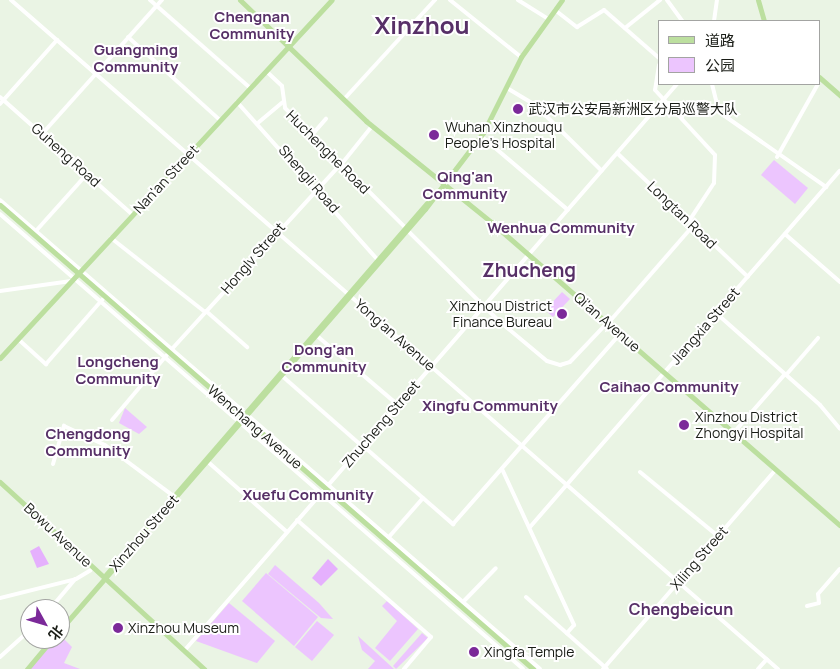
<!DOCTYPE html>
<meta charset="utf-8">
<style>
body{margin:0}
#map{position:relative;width:840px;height:669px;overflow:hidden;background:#eaf4e4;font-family:Manrope,"Noto Sans SC",sans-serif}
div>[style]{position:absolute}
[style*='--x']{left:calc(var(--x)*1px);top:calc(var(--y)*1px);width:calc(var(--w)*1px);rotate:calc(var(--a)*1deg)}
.green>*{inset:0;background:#ecc5fe}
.water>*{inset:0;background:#e5b0fd}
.minor>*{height:4px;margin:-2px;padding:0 2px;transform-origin:2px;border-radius:2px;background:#fff}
.major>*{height:5px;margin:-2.5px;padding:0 2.5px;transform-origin:2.5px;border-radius:2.5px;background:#bcdf9f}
.dots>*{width:14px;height:14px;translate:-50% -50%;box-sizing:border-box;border:2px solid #fff;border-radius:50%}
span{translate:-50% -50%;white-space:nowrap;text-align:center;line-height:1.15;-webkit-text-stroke:4px #fff;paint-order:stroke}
.poi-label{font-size:14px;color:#191c16}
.left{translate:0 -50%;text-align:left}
.right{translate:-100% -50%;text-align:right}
.street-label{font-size:14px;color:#191c16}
.neighbourhood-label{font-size:15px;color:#573067;font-weight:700}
.quarter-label{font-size:16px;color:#573067;font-weight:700}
.district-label{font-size:19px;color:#573067;font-weight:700}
.town-label{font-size:24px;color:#573067;font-weight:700}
.legend{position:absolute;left:658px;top:20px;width:162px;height:65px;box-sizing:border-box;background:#fff;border:1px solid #a3a4a2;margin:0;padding:6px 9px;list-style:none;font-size:15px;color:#191c16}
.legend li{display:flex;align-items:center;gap:10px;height:25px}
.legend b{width:25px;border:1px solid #a3a4a2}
.north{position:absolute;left:20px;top:599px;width:50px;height:50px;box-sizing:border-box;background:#fff;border:1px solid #a3a4a2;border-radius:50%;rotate:129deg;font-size:14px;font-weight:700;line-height:20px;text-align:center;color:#191c16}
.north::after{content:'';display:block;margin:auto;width:18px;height:22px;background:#7b2999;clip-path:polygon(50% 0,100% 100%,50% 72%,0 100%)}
</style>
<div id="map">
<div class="green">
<i style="clip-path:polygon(774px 160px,808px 188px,795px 204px,761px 175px)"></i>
<i style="clip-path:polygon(562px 292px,570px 299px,553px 317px,545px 310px)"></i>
<i style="clip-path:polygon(125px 408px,147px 427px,139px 434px,119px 423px)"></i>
<i style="clip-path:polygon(275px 565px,319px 603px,333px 619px,321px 618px,268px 574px)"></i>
<i style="clip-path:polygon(266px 573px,318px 617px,294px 646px,242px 601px)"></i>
<i style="clip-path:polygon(387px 601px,418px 629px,390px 661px,375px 648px,397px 621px,382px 606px)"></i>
<i style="clip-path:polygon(229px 603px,275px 641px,257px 663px,196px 641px)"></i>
<i style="clip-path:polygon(317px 621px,334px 635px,312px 661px,295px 647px)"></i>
<i style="clip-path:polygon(422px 633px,428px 638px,396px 669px,393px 666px)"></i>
<i style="clip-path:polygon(60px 635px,72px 647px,64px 663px,80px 669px,29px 669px)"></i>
<i style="clip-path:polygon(358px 636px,394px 669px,368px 669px,375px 661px,362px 650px)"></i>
</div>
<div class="water">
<i style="clip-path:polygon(39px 546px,49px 564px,37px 568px,30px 551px)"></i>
<i style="clip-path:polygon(328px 559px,338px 569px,321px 586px,312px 578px)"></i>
</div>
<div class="minor">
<i style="--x:11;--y:0;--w:1018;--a:41.1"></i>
<i style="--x:150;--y:0;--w:133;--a:41.3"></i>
<i style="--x:450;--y:0;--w:91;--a:38.8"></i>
<i style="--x:518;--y:0;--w:36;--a:32"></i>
<i style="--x:667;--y:0;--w:26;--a:54"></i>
<i style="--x:555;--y:10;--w:28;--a:38"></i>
<i style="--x:577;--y:27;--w:32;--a:-32"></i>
<i style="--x:604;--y:10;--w:73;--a:41.1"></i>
<i style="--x:714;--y:21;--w:21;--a:-82"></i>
<i style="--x:625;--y:28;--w:45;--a:-38.7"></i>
<i style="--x:128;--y:37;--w:124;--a:42.1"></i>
<i style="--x:659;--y:65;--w:25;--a:99"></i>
<i style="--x:655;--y:90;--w:88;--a:47.3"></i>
<i style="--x:715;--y:155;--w:28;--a:92"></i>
<i style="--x:714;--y:183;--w:45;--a:123.3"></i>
<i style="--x:266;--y:71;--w:22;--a:43"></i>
<i style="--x:282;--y:86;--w:22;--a:82"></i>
<i style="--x:285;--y:108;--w:169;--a:44.8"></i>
<i style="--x:712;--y:84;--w:29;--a:76"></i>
<i style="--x:719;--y:112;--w:131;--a:35"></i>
<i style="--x:507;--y:88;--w:31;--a:31"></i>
<i style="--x:534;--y:104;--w:95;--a:44.6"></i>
<i style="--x:0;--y:97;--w:178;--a:41.6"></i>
<i style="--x:346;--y:97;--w:132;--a:-47.5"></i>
<i style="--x:237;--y:102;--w:210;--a:48.3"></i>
<i style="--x:0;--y:104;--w:86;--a:-48.3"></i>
<i style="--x:259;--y:122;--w:30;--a:-40"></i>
<i style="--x:42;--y:134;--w:180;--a:-48.2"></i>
<i style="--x:311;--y:136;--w:23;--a:-49"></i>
<i style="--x:481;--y:136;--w:114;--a:40.4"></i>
<i style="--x:617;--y:153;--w:180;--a:43.4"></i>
<i style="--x:777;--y:157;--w:84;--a:-60.7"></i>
<i style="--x:340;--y:166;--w:51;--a:-51.3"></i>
<i style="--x:0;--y:200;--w:715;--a:40.97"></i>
<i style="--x:0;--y:214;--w:693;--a:41.02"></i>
<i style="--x:407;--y:230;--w:129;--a:44.7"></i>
<i style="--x:499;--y:321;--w:62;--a:39.8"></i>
<i style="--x:547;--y:361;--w:14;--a:17"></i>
<i style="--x:560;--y:365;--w:10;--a:-17"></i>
<i style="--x:570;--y:362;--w:54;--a:-46.5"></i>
<i style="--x:35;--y:232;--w:78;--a:-48.1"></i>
<i style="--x:785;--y:234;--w:73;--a:41.1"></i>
<i style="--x:111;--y:238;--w:120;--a:38.2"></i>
<i style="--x:0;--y:291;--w:72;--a:-8"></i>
<i style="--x:206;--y:311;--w:55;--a:41.3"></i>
<i style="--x:716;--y:313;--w:139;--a:41.5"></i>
<i style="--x:820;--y:405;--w:31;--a:50"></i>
<i style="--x:610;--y:321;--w:126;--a:-48.9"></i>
<i style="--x:316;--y:335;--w:108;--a:40.5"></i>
<i style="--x:18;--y:339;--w:38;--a:42"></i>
<i style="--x:46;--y:364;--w:86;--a:-48.8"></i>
<i style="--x:171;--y:350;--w:251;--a:-47.6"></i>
<i style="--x:281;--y:375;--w:108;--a:41.2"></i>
<i style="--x:786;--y:375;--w:49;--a:-49.1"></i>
<i style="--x:112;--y:420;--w:85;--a:-49.8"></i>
<i style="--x:736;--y:430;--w:74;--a:-48.8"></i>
<i style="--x:362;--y:445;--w:121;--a:41"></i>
<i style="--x:453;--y:524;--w:253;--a:-48.7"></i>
<i style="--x:207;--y:461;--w:107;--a:41.6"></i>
<i style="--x:53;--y:464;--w:40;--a:-74"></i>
<i style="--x:64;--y:426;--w:45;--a:24.9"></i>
<i style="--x:105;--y:445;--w:84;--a:36.7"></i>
<i style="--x:502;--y:469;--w:172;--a:65.2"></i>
<i style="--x:574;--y:625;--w:11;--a:131"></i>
<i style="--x:640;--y:472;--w:101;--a:39.4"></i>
<i style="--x:297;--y:520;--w:178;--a:41.1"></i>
<i style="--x:431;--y:637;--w:42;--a:130.2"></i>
<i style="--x:530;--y:527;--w:472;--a:-49"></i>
<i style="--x:388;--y:538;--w:53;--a:-48.8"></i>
<i style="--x:526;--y:597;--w:108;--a:41.6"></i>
<i style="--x:0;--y:598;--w:78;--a:-14"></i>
<i style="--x:76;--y:579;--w:17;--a:-31"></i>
<i style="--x:463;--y:602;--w:47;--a:-45.9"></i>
<i style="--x:807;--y:606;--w:12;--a:-14"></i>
<i style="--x:819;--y:603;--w:9;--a:-96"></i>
<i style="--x:818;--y:594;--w:33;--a:-49"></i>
<i style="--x:50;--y:609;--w:39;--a:-50"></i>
<i style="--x:184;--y:651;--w:751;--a:-48.99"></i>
<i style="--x:0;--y:657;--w:40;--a:-42"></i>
<i style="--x:603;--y:669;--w:264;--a:-49.1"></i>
<i style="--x:758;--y:669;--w:13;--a:-48"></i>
</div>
<div class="major">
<i style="--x:240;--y:0;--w:175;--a:43.8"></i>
<i style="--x:366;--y:121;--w:161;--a:38.9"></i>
<i style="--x:491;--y:222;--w:462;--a:41"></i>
<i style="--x:758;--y:0;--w:22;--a:74"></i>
<i style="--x:819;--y:77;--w:28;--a:41"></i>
<i style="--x:0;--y:205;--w:707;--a:41.04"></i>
<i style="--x:0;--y:358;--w:488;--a:-47.2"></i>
<i style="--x:0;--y:482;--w:277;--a:42.5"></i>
<i style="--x:104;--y:577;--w:494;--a:-49.2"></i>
<i style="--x:60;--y:630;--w:557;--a:-49.08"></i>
<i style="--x:425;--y:209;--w:96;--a:-52.7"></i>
<i style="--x:483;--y:133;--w:85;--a:-63.4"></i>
<i style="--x:521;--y:57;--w:70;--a:-54.3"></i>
<i style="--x:27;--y:669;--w:39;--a:-50"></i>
</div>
<div class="dots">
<i style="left:518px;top:109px;background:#7b2999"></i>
<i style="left:434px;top:135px;background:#7b2999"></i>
<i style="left:562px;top:314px;background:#7b2999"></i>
<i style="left:684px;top:425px;background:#7b2999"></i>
<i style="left:118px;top:628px;background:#7b2999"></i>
<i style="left:474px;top:652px;background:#7b2999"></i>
</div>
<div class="poi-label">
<span class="left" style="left:528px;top:109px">武汉市公安局新洲区分局巡警大队</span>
<span class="left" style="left:445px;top:135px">Wuhan Xinzhouqu<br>People's Hospital</span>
<span class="right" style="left:552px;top:314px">Xinzhou District<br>Finance Bureau</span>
<span class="left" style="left:695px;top:425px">Xinzhou District<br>Zhongyi Hospital</span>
<span class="left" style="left:128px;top:628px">Xinzhou Museum</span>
<span class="left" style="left:484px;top:652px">Xingfa Temple</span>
</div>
<div class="street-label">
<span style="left:328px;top:152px;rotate:45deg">Huchenghe Road</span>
<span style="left:66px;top:155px;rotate:42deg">Guheng Road</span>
<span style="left:166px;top:179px;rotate:-47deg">Nan'an Street</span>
<span style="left:309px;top:179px;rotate:49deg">Shengli Road</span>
<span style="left:682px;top:215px;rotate:44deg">Longtan Road</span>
<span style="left:253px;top:258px;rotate:-49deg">Honglv Street</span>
<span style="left:607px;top:322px;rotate:41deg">Qi'an Avenue</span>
<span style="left:705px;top:326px;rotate:-49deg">Jiangxia Street</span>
<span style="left:395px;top:335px;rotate:41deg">Yong'an Avenue</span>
<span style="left:381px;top:424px;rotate:-49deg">Zhucheng Street</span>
<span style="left:255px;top:427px;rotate:41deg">Wenchang Avenue</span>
<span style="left:144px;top:533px;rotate:-49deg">Xinzhou Street</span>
<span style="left:58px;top:535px;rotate:43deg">Bowu Avenue</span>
<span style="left:699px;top:558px;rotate:-49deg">Xiling Street</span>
</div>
<div class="neighbourhood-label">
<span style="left:252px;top:25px">Chengnan<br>Community</span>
<span style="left:136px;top:58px">Guangming<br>Community</span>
<span style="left:465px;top:185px">Qing'an<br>Community</span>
<span style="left:561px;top:228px">Wenhua Community</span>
<span style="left:324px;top:358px">Dong'an<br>Community</span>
<span style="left:118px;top:370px">Longcheng<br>Community</span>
<span style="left:669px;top:387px">Caihao Community</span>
<span style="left:490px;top:406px">Xingfu Community</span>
<span style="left:88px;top:442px">Chengdong<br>Community</span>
<span style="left:308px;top:495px">Xuefu Community</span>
</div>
<div class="quarter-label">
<span style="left:681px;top:609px">Chengbeicun</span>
</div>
<div class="district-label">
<span style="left:529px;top:271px">Zhucheng</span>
</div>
<div class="town-label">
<span style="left:422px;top:25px">Xinzhou</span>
</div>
<ul class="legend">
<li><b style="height:6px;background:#bcdf9f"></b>道路</li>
<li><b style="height:14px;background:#ecc5fe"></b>公园</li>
</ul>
<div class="north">北</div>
</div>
